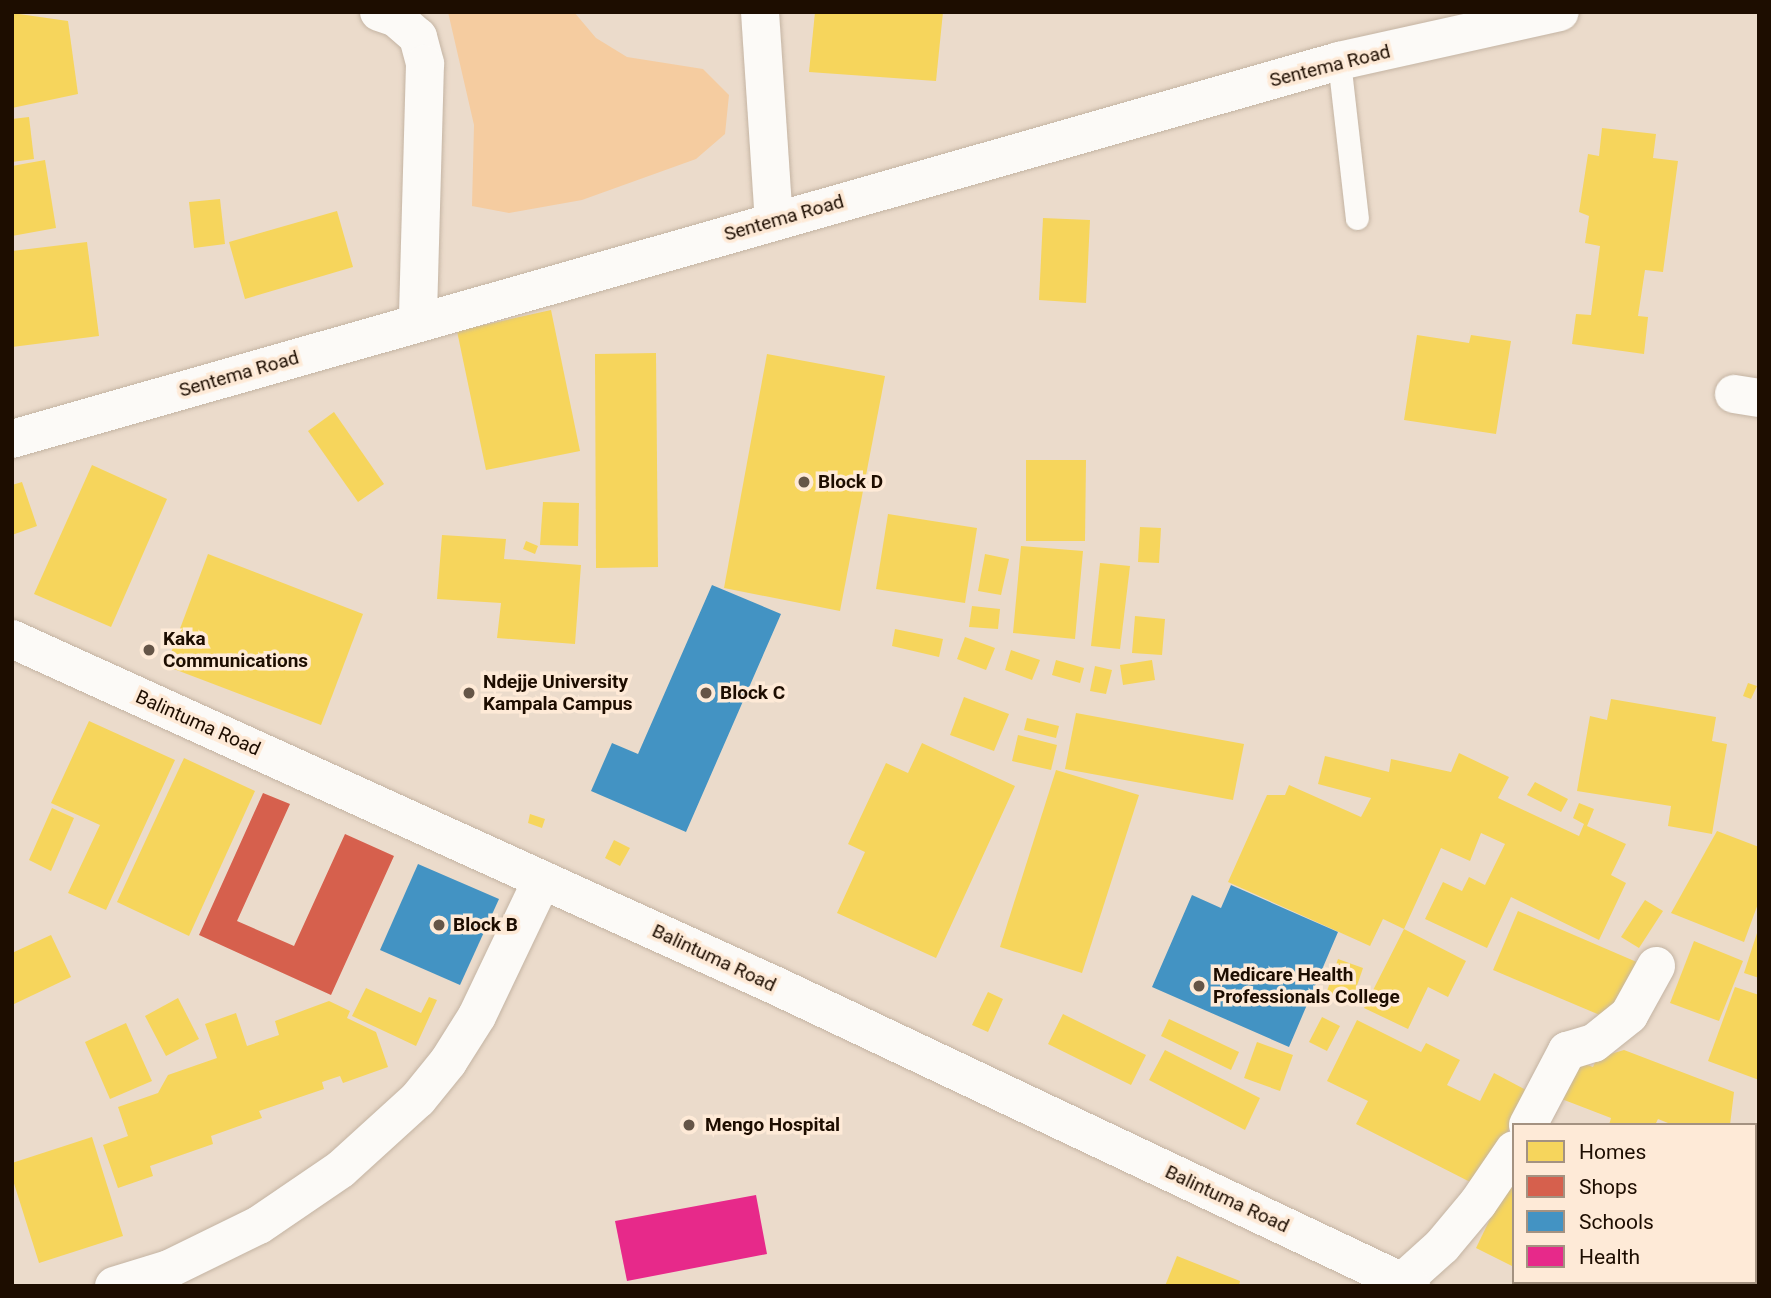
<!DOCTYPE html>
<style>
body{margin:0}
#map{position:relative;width:1771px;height:1298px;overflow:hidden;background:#ebdbcb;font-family:Roboto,sans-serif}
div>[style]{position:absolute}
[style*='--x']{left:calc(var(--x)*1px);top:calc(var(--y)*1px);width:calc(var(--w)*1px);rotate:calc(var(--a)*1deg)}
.green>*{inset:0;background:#f5cca0}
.homes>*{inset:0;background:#f6d55c}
.shops>*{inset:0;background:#d6604d}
.schools>*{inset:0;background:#4393c3}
.health>*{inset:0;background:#e7298a}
.roads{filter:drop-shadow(0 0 2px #c4b4a3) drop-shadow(0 0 2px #c4b4a3)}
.service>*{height:23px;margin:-11.5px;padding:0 11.5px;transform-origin:11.5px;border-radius:11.5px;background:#fcfaf7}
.minor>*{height:38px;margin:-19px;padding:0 19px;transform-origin:19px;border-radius:19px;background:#fcfaf7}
.secondary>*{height:38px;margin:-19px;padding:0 19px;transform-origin:19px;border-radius:19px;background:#fcfaf7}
.dots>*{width:19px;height:19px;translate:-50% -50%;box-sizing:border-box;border:4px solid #feead7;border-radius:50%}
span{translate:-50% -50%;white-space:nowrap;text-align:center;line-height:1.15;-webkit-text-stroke:7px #feead7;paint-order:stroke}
.street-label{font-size:19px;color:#1d0d00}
.poi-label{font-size:19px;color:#1d0d00;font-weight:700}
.left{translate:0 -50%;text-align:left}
.frame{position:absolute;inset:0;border:14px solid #1d0d00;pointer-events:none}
.legend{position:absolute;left:1512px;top:1123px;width:245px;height:161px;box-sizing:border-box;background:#feead7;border:2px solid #a49281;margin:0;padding:9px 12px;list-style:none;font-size:21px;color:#1d0d00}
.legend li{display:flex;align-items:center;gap:14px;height:35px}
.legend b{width:35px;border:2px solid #a49281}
</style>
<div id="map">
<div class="green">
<i style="clip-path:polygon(448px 12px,574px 12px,596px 38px,627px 57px,703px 69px,729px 95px,725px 134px,696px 159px,582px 200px,509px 213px,472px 206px,474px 125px)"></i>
</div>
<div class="homes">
<i style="clip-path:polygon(815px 12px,943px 12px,936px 81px,809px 72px)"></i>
<i style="clip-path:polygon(12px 13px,68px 21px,78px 94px,12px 108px)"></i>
<i style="clip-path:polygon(29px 117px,34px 159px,12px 162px,12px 119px)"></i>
<i style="clip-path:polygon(1602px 128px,1656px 134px,1653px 158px,1678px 161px,1663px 272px,1645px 270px,1638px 316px,1648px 317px,1644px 354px,1572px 344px,1576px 314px,1591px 315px,1600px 246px,1585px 243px,1589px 216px,1579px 212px,1588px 154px,1599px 156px)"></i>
<i style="clip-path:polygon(45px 160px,56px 228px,12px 236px,12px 166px)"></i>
<i style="clip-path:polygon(220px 199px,225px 244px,194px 248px,189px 202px)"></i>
<i style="clip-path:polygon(337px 211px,353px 267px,245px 299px,229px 242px)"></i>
<i style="clip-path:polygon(1043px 218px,1090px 220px,1086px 303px,1039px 300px)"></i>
<i style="clip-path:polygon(87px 242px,99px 336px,12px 347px,12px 251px)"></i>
<i style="clip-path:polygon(551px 310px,580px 451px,486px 470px,457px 331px)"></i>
<i style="clip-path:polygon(1417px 335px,1469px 343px,1471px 335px,1511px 341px,1496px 434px,1404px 420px)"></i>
<i style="clip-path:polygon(656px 353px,658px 567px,596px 568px,595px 354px)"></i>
<i style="clip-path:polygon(767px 354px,885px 376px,840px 611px,724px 588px)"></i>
<i style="clip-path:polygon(334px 412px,384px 484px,358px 502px,308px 431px)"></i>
<i style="clip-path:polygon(1026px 460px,1086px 460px,1085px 541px,1026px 541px)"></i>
<i style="clip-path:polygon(92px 465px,167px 499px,111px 627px,34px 594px)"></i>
<i style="clip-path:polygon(22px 482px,37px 526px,12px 535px,12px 485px)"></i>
<i style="clip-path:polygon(543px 502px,579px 503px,578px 546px,540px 545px)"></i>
<i style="clip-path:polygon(888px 514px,977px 528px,965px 603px,876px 589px)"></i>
<i style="clip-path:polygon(1140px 527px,1161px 528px,1159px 563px,1138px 562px)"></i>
<i style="clip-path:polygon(442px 535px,506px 539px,504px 559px,581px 565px,575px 644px,497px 638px,501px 603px,437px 599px)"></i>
<i style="clip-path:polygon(526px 541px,538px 546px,535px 554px,523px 549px)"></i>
<i style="clip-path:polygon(1021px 546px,1083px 551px,1075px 639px,1013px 633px)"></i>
<i style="clip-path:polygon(208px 554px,363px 614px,321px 725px,166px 666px)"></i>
<i style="clip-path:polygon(985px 554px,1009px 559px,1001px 595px,978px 591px)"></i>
<i style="clip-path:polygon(1100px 563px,1130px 566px,1120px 649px,1091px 646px)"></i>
<i style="clip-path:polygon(972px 606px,1000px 609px,998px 629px,969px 627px)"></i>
<i style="clip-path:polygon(1135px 616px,1165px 619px,1162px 655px,1132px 653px)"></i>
<i style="clip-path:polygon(895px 629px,943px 639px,939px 657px,892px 646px)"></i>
<i style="clip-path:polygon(965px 637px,995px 648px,986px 670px,957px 659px)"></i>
<i style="clip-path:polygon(1011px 650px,1040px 660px,1032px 680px,1005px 670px)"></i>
<i style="clip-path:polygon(1056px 660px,1084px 668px,1080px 683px,1052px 675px)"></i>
<i style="clip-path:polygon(1152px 660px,1155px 680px,1123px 685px,1120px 665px)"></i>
<i style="clip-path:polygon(1095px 666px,1112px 670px,1106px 694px,1090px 691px)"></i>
<i style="clip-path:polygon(1748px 683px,1757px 686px,1751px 699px,1743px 696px)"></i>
<i style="clip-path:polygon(964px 697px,1009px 714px,994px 751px,950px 735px)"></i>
<i style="clip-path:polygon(1611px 699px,1716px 717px,1712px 741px,1727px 744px,1712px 834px,1668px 826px,1671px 806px,1577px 791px,1590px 716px,1607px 720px)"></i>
<i style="clip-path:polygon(1076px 713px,1244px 744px,1233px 800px,1065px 769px)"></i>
<i style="clip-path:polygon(1027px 718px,1059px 726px,1056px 738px,1024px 730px)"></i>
<i style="clip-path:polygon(89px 721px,175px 760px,106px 910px,68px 893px,100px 825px,51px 803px)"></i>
<i style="clip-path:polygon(1018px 735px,1057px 745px,1051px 770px,1012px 761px)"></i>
<i style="clip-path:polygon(922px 743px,1015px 786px,936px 958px,837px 913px,865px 852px,848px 844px,886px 763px,908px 773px)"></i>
<i style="clip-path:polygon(1459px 753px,1509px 777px,1498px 798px,1579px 836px,1584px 824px,1573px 818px,1579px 803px,1594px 809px,1587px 826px,1626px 844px,1611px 875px,1626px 883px,1599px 940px,1511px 897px,1487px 948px,1425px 919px,1443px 882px,1462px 891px,1469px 877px,1485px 885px,1505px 844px,1481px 833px,1470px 861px,1441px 848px,1404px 929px,1383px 919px,1370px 946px,1228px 882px,1267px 795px,1285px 795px,1289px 785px,1361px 817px,1371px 798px,1318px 784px,1325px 756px,1389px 772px,1391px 759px,1451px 772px)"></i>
<i style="clip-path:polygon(184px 758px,255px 791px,189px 936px,117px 902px)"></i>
<i style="clip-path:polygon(1056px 770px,1139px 795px,1082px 973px,1000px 947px)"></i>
<i style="clip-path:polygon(1535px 782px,1568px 799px,1561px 812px,1527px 795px)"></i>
<i style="clip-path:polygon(52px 808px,74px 818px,51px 871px,29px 860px)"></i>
<i style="clip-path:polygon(530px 814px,545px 819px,542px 828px,528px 823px)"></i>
<i style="clip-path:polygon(1717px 831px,1759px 847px,1759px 901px,1744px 942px,1671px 913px)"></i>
<i style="clip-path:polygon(614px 840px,630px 848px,620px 866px,605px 858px)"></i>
<i style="clip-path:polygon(1645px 900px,1663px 911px,1639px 948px,1621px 937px)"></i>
<i style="clip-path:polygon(1518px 911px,1639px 963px,1614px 1021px,1493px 970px)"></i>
<i style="clip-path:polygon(1404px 929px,1466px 961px,1448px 997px,1428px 987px,1408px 1029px,1364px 1008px)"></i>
<i style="clip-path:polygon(1758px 930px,1759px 930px,1759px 978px,1744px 973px)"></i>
<i style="clip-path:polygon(51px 935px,71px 977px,12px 1005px,12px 953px)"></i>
<i style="clip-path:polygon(1694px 941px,1743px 961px,1719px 1021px,1670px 1003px)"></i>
<i style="clip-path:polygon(1338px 959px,1363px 968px,1351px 1003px,1326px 994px)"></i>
<i style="clip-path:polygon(1735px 987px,1759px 995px,1759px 1080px,1708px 1061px)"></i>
<i style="clip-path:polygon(366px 988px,421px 1013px,429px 997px,437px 1000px,416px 1046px,352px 1016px)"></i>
<i style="clip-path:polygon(988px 992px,1003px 999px,988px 1032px,972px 1025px)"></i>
<i style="clip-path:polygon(178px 998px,199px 1039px,166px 1056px,145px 1016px)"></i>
<i style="clip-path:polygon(329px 1001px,350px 1011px,347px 1018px,376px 1032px,388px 1067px,343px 1083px,340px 1076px,322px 1082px,324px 1089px,259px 1111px,262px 1118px,211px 1136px,213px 1144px,150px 1166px,153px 1176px,118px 1188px,103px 1145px,128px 1136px,118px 1107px,158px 1093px,168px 1075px,217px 1058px,205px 1024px,236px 1013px,247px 1046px,279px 1035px,275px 1021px)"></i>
<i style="clip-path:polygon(1063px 1014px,1146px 1055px,1131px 1085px,1048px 1044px)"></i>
<i style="clip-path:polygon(1322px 1017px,1340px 1026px,1327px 1051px,1309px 1042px)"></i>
<i style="clip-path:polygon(1169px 1019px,1239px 1052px,1231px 1070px,1161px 1036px)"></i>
<i style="clip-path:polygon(1357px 1020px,1421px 1052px,1426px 1043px,1460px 1060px,1447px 1085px,1480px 1101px,1494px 1073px,1528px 1091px,1480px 1187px,1356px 1124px,1368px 1101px,1327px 1081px)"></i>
<i style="clip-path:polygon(126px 1023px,152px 1081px,110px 1099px,85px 1042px)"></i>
<i style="clip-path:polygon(1257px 1042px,1293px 1055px,1280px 1091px,1244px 1078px)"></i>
<i style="clip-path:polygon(1165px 1050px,1260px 1098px,1245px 1130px,1149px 1080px)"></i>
<i style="clip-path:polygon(1624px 1050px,1734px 1092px,1730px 1125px,1673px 1125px,1658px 1119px,1655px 1125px,1609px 1125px,1611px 1118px,1559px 1098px,1574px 1060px,1593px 1067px,1597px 1058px)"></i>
<i style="clip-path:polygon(92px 1137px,123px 1236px,39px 1263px,12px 1177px,12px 1163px)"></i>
<i style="clip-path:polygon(1508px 1182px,1514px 1185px,1514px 1267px,1476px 1248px)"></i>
<i style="clip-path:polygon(1759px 1230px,1759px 1286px,1736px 1286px,1737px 1282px,1755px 1282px,1755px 1238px)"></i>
<i style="clip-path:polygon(1177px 1256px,1240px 1281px,1239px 1286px,1165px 1286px)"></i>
<i style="clip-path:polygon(1545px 1282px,1584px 1282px,1582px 1286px,1552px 1286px)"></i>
<i style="clip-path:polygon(1591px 1282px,1698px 1282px,1696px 1286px,1590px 1286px)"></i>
</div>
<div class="shops">
<i style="clip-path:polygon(263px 793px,290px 804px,237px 921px,294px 946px,345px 834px,394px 856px,331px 995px,199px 935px)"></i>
</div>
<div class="schools">
<i style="clip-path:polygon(712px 585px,781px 614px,686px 832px,591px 791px,612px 743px,638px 754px)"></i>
<i style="clip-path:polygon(418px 864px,499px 899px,460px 985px,380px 950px)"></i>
<i style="clip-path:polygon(1231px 885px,1338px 932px,1289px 1047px,1152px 987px,1192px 895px,1221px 908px)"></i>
</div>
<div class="health">
<i style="clip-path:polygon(756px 1195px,767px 1254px,627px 1281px,615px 1221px)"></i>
</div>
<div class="roads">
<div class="service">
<i style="--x:1339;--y:61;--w:158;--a:83.5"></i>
</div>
<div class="minor">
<i style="--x:379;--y:12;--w:18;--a:19"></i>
<i style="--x:396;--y:18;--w:29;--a:41"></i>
<i style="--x:418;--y:37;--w:28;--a:75"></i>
<i style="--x:425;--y:64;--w:258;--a:91.6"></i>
<i style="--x:760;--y:12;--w:209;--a:86.2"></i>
<i style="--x:1734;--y:394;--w:25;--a:9"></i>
<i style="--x:1528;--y:1125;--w:84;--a:-62.2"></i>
<i style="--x:1567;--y:1051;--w:28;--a:-17"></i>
<i style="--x:1594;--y:1043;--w:45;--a:-38.7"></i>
<i style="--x:1629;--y:1015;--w:56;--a:-61.1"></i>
<i style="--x:1402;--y:1282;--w:54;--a:-42"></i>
<i style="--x:1442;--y:1246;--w:56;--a:-50.1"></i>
<i style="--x:1478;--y:1203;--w:64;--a:-55.8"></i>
<i style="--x:114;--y:1286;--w:58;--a:-17.2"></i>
<i style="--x:169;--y:1269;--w:100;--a:-26.1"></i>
<i style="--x:259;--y:1225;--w:99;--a:-34.3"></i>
<i style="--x:341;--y:1169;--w:104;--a:-42.3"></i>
<i style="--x:418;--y:1099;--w:48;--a:-51"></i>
<i style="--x:448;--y:1062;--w:54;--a:-57.8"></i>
<i style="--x:477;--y:1016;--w:151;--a:-64.5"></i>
</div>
<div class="secondary">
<i style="--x:12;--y:439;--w:1380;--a:-15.9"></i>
<i style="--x:1339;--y:61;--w:226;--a:-12.5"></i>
<i style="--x:12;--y:639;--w:835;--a:24.42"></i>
<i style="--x:772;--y:984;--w:707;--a:25.3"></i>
</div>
</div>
<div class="dots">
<i style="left:804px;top:482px;background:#655547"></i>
<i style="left:149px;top:650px;background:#655547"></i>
<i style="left:469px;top:693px;background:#655547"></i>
<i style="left:706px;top:693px;background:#655547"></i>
<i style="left:439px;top:925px;background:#655547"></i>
<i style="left:1199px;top:986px;background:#655547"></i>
<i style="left:689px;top:1125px;background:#655547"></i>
</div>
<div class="street-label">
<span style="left:1330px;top:66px;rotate:-14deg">Sentema Road</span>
<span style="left:784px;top:218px;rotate:-16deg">Sentema Road</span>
<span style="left:239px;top:374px;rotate:-16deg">Sentema Road</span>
<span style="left:198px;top:723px;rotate:24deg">Balintuma Road</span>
<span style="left:714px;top:958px;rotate:25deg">Balintuma Road</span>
<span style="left:1227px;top:1199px;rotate:25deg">Balintuma Road</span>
</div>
<div class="poi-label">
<span class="left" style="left:818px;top:482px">Block D</span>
<span class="left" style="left:163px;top:650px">Kaka<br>Communications</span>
<span class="left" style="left:483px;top:693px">Ndejje University<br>Kampala Campus</span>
<span class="left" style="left:720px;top:693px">Block C</span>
<span class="left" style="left:453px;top:925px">Block B</span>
<span class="left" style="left:1213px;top:986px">Medicare Health<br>Professionals College</span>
<span class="left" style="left:705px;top:1125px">Mengo Hospital</span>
</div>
<div class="frame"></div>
<ul class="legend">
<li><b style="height:19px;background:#f6d55c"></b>Homes</li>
<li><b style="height:19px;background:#d6604d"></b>Shops</li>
<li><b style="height:19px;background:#4393c3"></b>Schools</li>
<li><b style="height:19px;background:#e7298a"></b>Health</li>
</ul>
</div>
